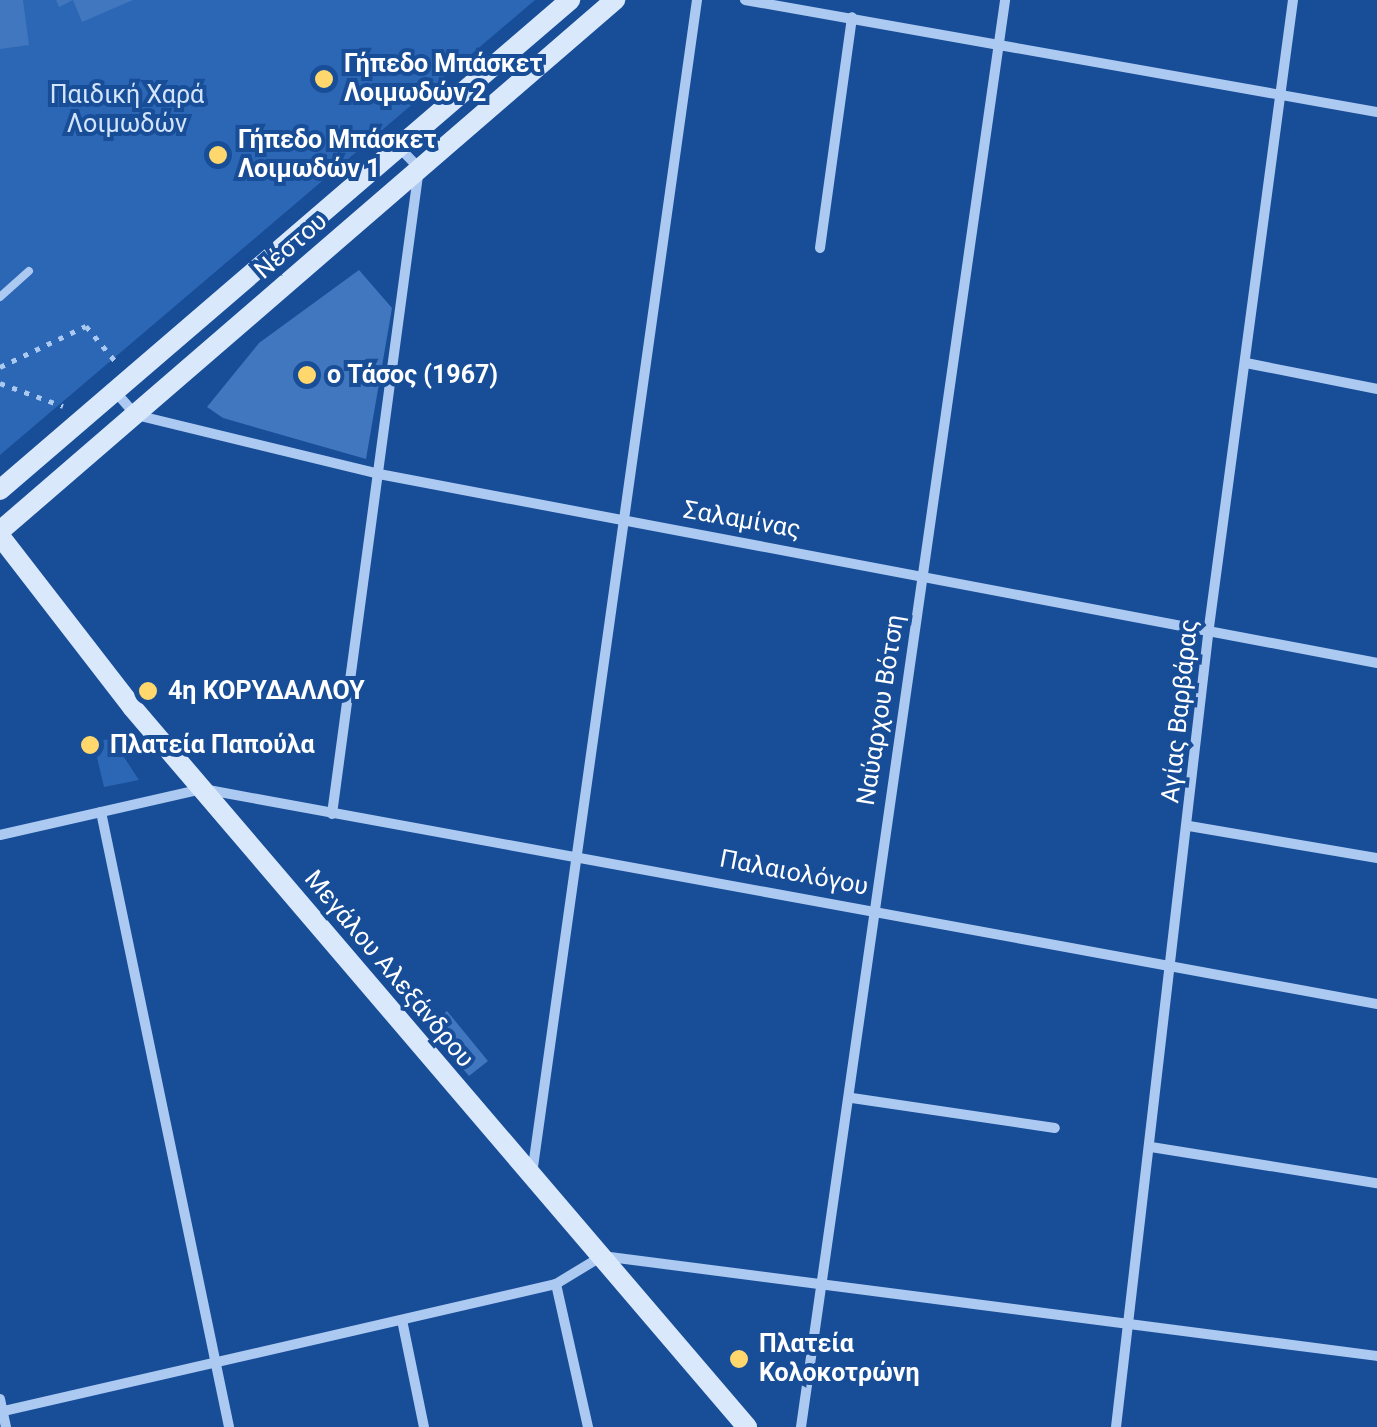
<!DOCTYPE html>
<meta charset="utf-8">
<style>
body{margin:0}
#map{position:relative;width:1377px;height:1427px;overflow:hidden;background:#184d98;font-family:Roboto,sans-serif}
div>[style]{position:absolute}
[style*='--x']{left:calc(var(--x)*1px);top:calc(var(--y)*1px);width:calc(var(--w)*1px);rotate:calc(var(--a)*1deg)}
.green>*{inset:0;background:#2c67b6}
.building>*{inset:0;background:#4177bf}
.path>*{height:5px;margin-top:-2.5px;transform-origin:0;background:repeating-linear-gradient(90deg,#accaf1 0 5px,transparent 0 13px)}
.lane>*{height:8px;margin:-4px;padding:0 4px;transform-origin:4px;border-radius:4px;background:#accaf1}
.street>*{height:10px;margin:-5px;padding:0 5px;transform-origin:5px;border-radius:5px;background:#accaf1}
.secondary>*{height:20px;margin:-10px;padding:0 10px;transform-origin:10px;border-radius:10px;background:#dae8fc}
.dots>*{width:28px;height:28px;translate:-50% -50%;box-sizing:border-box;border:5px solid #184d98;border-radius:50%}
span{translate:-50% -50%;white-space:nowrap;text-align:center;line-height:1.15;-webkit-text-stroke:8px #184d98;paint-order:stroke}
.poi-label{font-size:25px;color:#fff;font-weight:700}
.left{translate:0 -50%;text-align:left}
.park-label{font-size:25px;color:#d3e5fc}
.street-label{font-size:25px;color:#fff}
</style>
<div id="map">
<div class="green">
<i style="clip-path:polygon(0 0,535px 0,0 455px)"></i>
<i style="clip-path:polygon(112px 739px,139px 780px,104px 787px,93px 741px)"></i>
</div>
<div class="building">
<i style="clip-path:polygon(0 0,23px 0,29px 45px,0 49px)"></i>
<i style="clip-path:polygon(56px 0,133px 0,82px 22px,73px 0,59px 7px)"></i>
<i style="clip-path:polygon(359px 270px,392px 308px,366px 459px,223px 418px,207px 407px,259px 343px)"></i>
<i style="clip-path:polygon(447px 1011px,488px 1061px,469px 1076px,428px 1027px)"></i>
</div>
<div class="path">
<i style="--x:0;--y:367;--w:95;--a:-25.5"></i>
<i style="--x:86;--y:326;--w:47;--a:50.2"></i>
<i style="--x:0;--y:383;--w:67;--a:20.1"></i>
</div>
<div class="lane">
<i style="--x:0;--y:297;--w:39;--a:-42"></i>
</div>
<div class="street">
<i style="--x:745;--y:0;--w:642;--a:10.05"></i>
<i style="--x:820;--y:248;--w:233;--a:-82.1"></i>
<i style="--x:1246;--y:363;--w:134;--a:11.2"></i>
<i style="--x:114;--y:390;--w:33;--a:49"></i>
<i style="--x:136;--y:415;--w:250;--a:13.6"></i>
<i style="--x:379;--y:474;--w:1016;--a:10.72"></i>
<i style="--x:101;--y:812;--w:628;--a:78.24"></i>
<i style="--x:332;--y:814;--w:652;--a:-82.33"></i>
<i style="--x:419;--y:168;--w:29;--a:-134"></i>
<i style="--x:1189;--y:826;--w:191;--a:9.7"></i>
<i style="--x:0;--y:835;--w:208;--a:-12.8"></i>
<i style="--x:203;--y:789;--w:1194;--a:10.38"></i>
<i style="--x:852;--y:1098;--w:205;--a:8.4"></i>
<i style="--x:1151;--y:1147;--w:229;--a:9.1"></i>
<i style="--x:532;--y:1174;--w:1186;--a:-82"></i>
<i style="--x:556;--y:1284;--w:147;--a:77.4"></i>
<i style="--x:402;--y:1320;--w:109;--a:78.4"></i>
<i style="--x:0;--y:1399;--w:29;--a:78"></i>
<i style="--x:0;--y:1412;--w:571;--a:-12.96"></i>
<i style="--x:556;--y:1284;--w:54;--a:-31.3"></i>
<i style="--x:602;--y:1256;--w:781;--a:7.35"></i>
<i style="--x:801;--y:1427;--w:1442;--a:-81.86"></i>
<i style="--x:1116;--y:1427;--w:805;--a:-83.37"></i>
<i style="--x:1209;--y:627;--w:633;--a:-82.37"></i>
</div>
<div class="secondary">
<i style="--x:0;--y:490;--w:752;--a:-40.68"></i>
<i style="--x:0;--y:531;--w:813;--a:-40.81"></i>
<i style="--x:0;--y:536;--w:216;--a:52.3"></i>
<i style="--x:132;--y:707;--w:947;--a:49.5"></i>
</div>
<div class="dots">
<i style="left:324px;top:79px;background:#ffd76c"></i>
<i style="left:218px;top:155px;background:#ffd76c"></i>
<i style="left:307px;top:375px;background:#ffd76c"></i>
<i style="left:148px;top:691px;background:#ffd76c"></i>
<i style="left:90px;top:745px;background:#ffd76c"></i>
<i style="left:739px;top:1359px;background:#ffd76c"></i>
</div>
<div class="poi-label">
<span class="left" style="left:344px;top:79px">Γήπεδο Μπάσκετ<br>Λοιμωδών 2</span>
<span class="left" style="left:238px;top:155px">Γήπεδο Μπάσκετ<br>Λοιμωδών 1</span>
<span class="left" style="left:327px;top:375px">ο Τάσος (1967)</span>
<span class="left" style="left:168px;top:691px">4η ΚΟΡΥΔΑΛΛΟΥ</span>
<span class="left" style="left:110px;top:745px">Πλατεία Παπούλα</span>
<span class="left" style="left:759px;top:1359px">Πλατεία<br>Κολοκοτρώνη</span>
</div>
<div class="park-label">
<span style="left:127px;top:110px">Παιδική Χαρά<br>Λοιμωδών</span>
</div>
<div class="street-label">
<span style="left:291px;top:246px;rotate:-41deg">Νέστου</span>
<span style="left:742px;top:520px;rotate:10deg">Σαλαμίνας</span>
<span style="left:881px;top:710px;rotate:-81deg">Ναύαρχου Βότση</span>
<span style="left:1180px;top:711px;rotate:-84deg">Αγίας Βαρβάρας</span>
<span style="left:794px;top:873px;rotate:11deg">Παλαιολόγου</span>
<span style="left:389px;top:969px;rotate:50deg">Μεγάλου Αλεξάνδρου</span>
</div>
</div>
